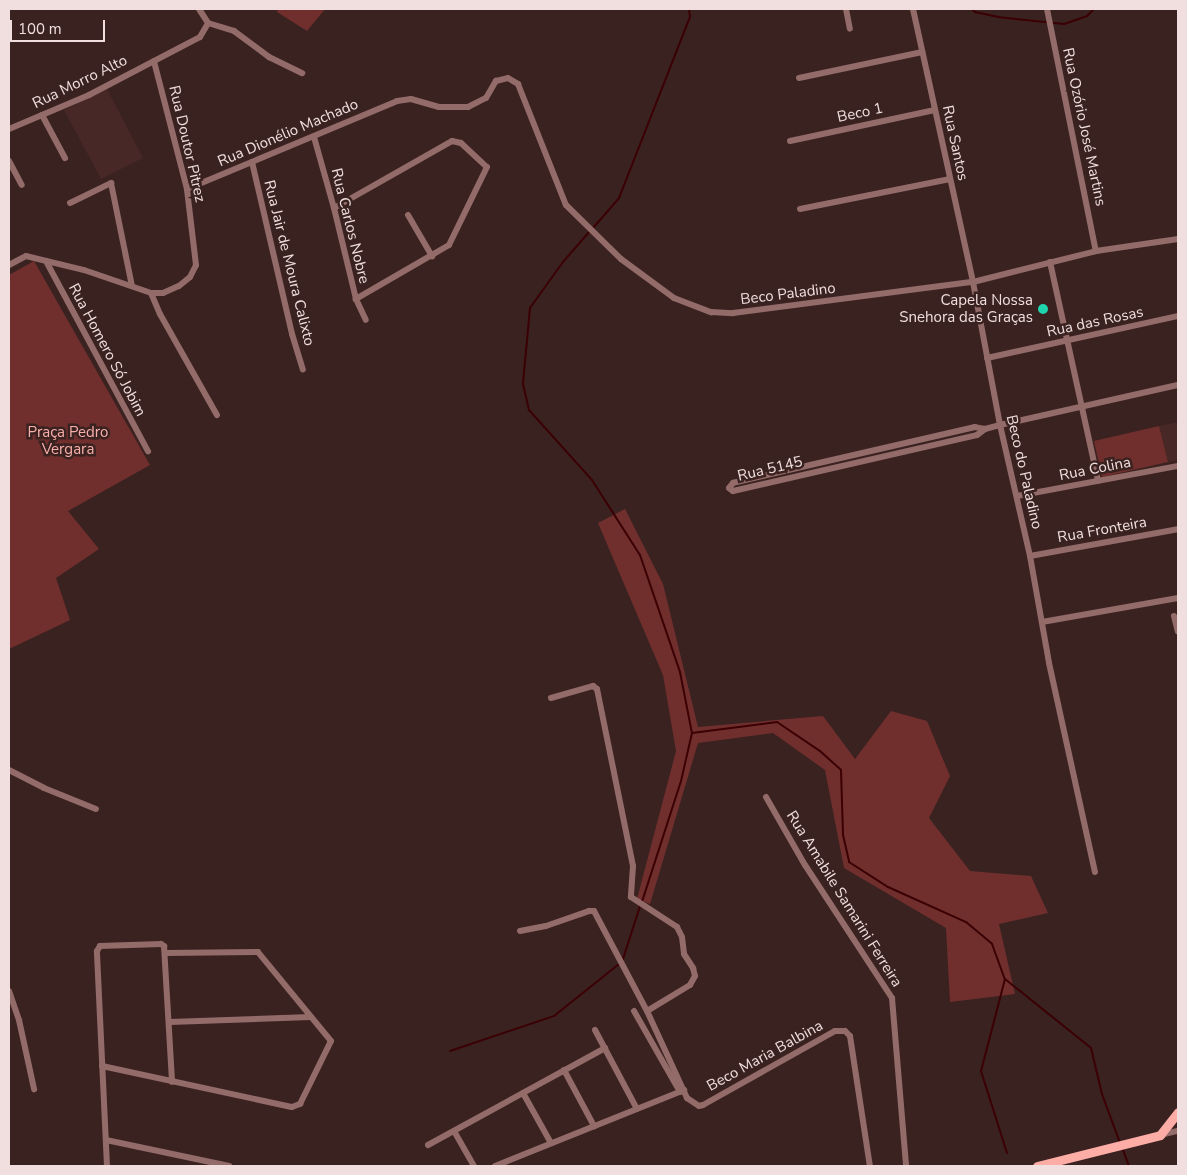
<!DOCTYPE html>
<meta charset="utf-8">
<style>
body{margin:0}
#map{position:relative;width:1187px;height:1175px;overflow:hidden;background:#3a2220;font-family:"Nunito Sans",sans-serif}
div>[style]{position:absolute}
[style*='--x']{left:calc(var(--x)*1px);top:calc(var(--y)*1px);width:calc(var(--w)*1px);rotate:calc(var(--a)*1deg)}
.built>*{inset:0;background:#472826}
.green>*{inset:0;background:#702f2d}
.stream>*{height:2px;margin:-1px;padding:0 1px;transform-origin:1px;border-radius:1px;background:#3b0004}
.minor>*{height:6px;margin:-3px;padding:0 3px;transform-origin:3px;border-radius:3px;background:#936b68}
.major>*{height:9px;margin:-4.5px;padding:0 4.5px;transform-origin:4.5px;border-radius:4.5px;background:#feaca6}
.dots>*{width:14px;height:14px;translate:-50% -50%;box-sizing:border-box;border:2px solid #3a2220;border-radius:50%}
span{translate:-50% -50%;white-space:nowrap;text-align:center;line-height:1.15;-webkit-text-stroke:5px #3a2220;paint-order:stroke}
.street-label{font-size:15px;color:#f0dfde}
.poi-label{font-size:15px;color:#f0dfde}
.right{translate:-100% -50%;text-align:right}
.park-label{font-size:15px;color:#f9afaa}
.frame{position:absolute;inset:0;border:10px solid #f0dfde;pointer-events:none}
.scale{position:absolute;left:10px;top:20px;width:95px;height:22px;box-sizing:border-box;border:2px solid #f0dfde;border-top:0;padding-left:6px;font-size:15px;line-height:18px;white-space:nowrap;color:#f0dfde;-webkit-text-stroke:4px #3a2220;paint-order:stroke}
</style>
<div id="map">
<div class="built">
<i style="clip-path:polygon(107px 89px,143px 158px,101px 179px,64px 110px)"></i>
<i style="clip-path:polygon(1178px 422px,1178px 460px,1168px 462px,1159px 426px)"></i>
</div>
<div class="green">
<i style="clip-path:polygon(278px 9px,325px 9px,307px 31px,277px 12px)"></i>
<i style="clip-path:polygon(34px 261px,150px 465px,68px 511px,99px 549px,56px 578px,70px 620px,9px 649px,9px 275px)"></i>
<i style="clip-path:polygon(1159px 426px,1168px 462px,1102px 477px,1094px 441px)"></i>
<i style="clip-path:polygon(625px 509px,663px 584px,698px 727px,823px 716px,855px 759px,891px 711px,927px 721px,950px 776px,929px 818px,970px 871px,1031px 876px,1048px 913px,999px 924px,1015px 994px,950px 1002px,946px 928px,844px 868px,825px 770px,773px 733px,698px 743px,650px 904px,637px 899px,676px 751px,663px 675px,598px 523px)"></i>
</div>
<div class="stream">
<i style="--x:972;--y:9;--w:4;--a:45"></i>
<i style="--x:975;--y:12;--w:24;--a:12"></i>
<i style="--x:998;--y:17;--w:66;--a:6.1"></i>
<i style="--x:1064;--y:24;--w:24;--a:-19"></i>
<i style="--x:1087;--y:16;--w:10;--a:-45"></i>
<i style="--x:593;--y:228;--w:40;--a:-49"></i>
<i style="--x:619;--y:198;--w:194;--a:-68.6"></i>
<i style="--x:690;--y:17;--w:8;--a:-97"></i>
<i style="--x:590;--y:231;--w:41;--a:131.1"></i>
<i style="--x:563;--y:262;--w:57;--a:125.7"></i>
<i style="--x:530;--y:308;--w:76;--a:95.3"></i>
<i style="--x:523;--y:384;--w:27;--a:77"></i>
<i style="--x:529;--y:410;--w:94;--a:48"></i>
<i style="--x:592;--y:480;--w:89;--a:57.4"></i>
<i style="--x:640;--y:555;--w:124;--a:71.1"></i>
<i style="--x:680;--y:672;--w:62;--a:78.9"></i>
<i style="--x:692;--y:733;--w:49;--a:102.9"></i>
<i style="--x:681;--y:781;--w:127;--a:107.9"></i>
<i style="--x:692;--y:733;--w:86;--a:-7.4"></i>
<i style="--x:777;--y:722;--w:52;--a:34"></i>
<i style="--x:820;--y:751;--w:28;--a:42"></i>
<i style="--x:841;--y:770;--w:65;--a:88.2"></i>
<i style="--x:843;--y:835;--w:28;--a:77"></i>
<i style="--x:849;--y:862;--w:46;--a:32.7"></i>
<i style="--x:888;--y:887;--w:85;--a:24.2"></i>
<i style="--x:966;--y:922;--w:34;--a:40"></i>
<i style="--x:992;--y:944;--w:37;--a:70"></i>
<i style="--x:1005;--y:979;--w:95;--a:104.6"></i>
<i style="--x:981;--y:1071;--w:86;--a:72.4"></i>
<i style="--x:623;--y:959;--w:56;--a:-72.2"></i>
<i style="--x:1005;--y:979;--w:110;--a:38.7"></i>
<i style="--x:1091;--y:1048;--w:47;--a:76.6"></i>
<i style="--x:1102;--y:1094;--w:52;--a:69.8"></i>
<i style="--x:450;--y:1051;--w:110;--a:-18.6"></i>
<i style="--x:554;--y:1016;--w:82;--a:-38.6"></i>
<i style="--x:1122;--y:1147;--w:20;--a:70"></i>
</div>
<div class="minor">
<i style="--x:199;--y:9;--w:17;--a:57"></i>
<i style="--x:208;--y:23;--w:27;--a:17"></i>
<i style="--x:234;--y:31;--w:44;--a:36.6"></i>
<i style="--x:269;--y:57;--w:37;--a:26"></i>
<i style="--x:846;--y:9;--w:20;--a:79"></i>
<i style="--x:913;--y:9;--w:280;--a:77.6"></i>
<i style="--x:973;--y:282;--w:146;--a:79.3"></i>
<i style="--x:1000;--y:425;--w:134;--a:77.1"></i>
<i style="--x:1030;--y:556;--w:109;--a:79.9"></i>
<i style="--x:1049;--y:663;--w:214;--a:77.6"></i>
<i style="--x:1047;--y:9;--w:247;--a:78.6"></i>
<i style="--x:799;--y:78;--w:126;--a:-11.9"></i>
<i style="--x:42;--y:115;--w:49;--a:61.9"></i>
<i style="--x:9;--y:129;--w:87;--a:-23"></i>
<i style="--x:89;--y:95;--w:125;--a:-27.6"></i>
<i style="--x:200;--y:37;--w:16;--a:-60"></i>
<i style="--x:314;--y:137;--w:74;--a:74.3"></i>
<i style="--x:334;--y:208;--w:94;--a:76.4"></i>
<i style="--x:356;--y:299;--w:23;--a:65"></i>
<i style="--x:790;--y:141;--w:148;--a:-12.1"></i>
<i style="--x:9;--y:161;--w:27;--a:62"></i>
<i style="--x:252;--y:162;--w:177;--a:76.9"></i>
<i style="--x:292;--y:334;--w:37;--a:73"></i>
<i style="--x:187;--y:189;--w:228;--a:-22.7"></i>
<i style="--x:397;--y:101;--w:14;--a:-8"></i>
<i style="--x:411;--y:99;--w:29;--a:16"></i>
<i style="--x:439;--y:107;--w:29;--a:0"></i>
<i style="--x:468;--y:107;--w:20;--a:-27"></i>
<i style="--x:486;--y:98;--w:20;--a:-60"></i>
<i style="--x:496;--y:81;--w:12;--a:-14"></i>
<i style="--x:508;--y:78;--w:12;--a:31"></i>
<i style="--x:518;--y:84;--w:130;--a:68.4"></i>
<i style="--x:566;--y:205;--w:77;--a:44.5"></i>
<i style="--x:621;--y:259;--w:66;--a:36.3"></i>
<i style="--x:674;--y:298;--w:40;--a:21"></i>
<i style="--x:711;--y:312;--w:22;--a:3"></i>
<i style="--x:733;--y:313;--w:242;--a:-7.4"></i>
<i style="--x:973;--y:282;--w:127;--a:-14.1"></i>
<i style="--x:1096;--y:251;--w:83;--a:-8.3"></i>
<i style="--x:70;--y:203;--w:46;--a:-26"></i>
<i style="--x:111;--y:183;--w:105;--a:78.5"></i>
<i style="--x:334;--y:208;--w:136;--a:-29.6"></i>
<i style="--x:452;--y:141;--w:9;--a:13"></i>
<i style="--x:461;--y:143;--w:35;--a:43"></i>
<i style="--x:487;--y:167;--w:87;--a:116"></i>
<i style="--x:449;--y:245;--w:108;--a:149.9"></i>
<i style="--x:800;--y:209;--w:153;--a:-11.3"></i>
<i style="--x:408;--y:215;--w:48;--a:59.7"></i>
<i style="--x:46;--y:261;--w:216;--a:61.8"></i>
<i style="--x:1050;--y:262;--w:224;--a:77.6"></i>
<i style="--x:9;--y:265;--w:19;--a:-28"></i>
<i style="--x:26;--y:256;--w:60;--a:13.6"></i>
<i style="--x:84;--y:270;--w:71;--a:18.9"></i>
<i style="--x:151;--y:293;--w:12;--a:0"></i>
<i style="--x:163;--y:293;--w:17;--a:-24"></i>
<i style="--x:179;--y:286;--w:14;--a:-39"></i>
<i style="--x:190;--y:277;--w:13;--a:-63"></i>
<i style="--x:196;--y:265;--w:77;--a:-96.8"></i>
<i style="--x:187;--y:189;--w:132;--a:-104.5"></i>
<i style="--x:151;--y:293;--w:23;--a:67"></i>
<i style="--x:160;--y:314;--w:116;--a:60.6"></i>
<i style="--x:987;--y:358;--w:196;--a:-12.4"></i>
<i style="--x:985;--y:429;--w:10;--a:-169"></i>
<i style="--x:975;--y:427;--w:248;--a:167"></i>
<i style="--x:733;--y:483;--w:6;--a:129"></i>
<i style="--x:729;--y:488;--w:5;--a:37"></i>
<i style="--x:733;--y:491;--w:250;--a:-12.9"></i>
<i style="--x:977;--y:435;--w:10;--a:-37"></i>
<i style="--x:985;--y:429;--w:16;--a:-15"></i>
<i style="--x:1000;--y:425;--w:182;--a:-12.7"></i>
<i style="--x:1017;--y:496;--w:164;--a:-10.6"></i>
<i style="--x:1030;--y:556;--w:150;--a:-10.3"></i>
<i style="--x:1174;--y:616;--w:16;--a:76"></i>
<i style="--x:1042;--y:622;--w:138;--a:-10"></i>
<i style="--x:551;--y:698;--w:44;--a:-15.9"></i>
<i style="--x:593;--y:686;--w:5;--a:37"></i>
<i style="--x:597;--y:689;--w:181;--a:78.5"></i>
<i style="--x:633;--y:866;--w:31;--a:94"></i>
<i style="--x:631;--y:897;--w:55;--a:33.1"></i>
<i style="--x:677;--y:927;--w:11;--a:63"></i>
<i style="--x:682;--y:937;--w:17;--a:83"></i>
<i style="--x:684;--y:954;--w:17;--a:57"></i>
<i style="--x:693;--y:968;--w:8;--a:76"></i>
<i style="--x:695;--y:976;--w:10;--a:119"></i>
<i style="--x:690;--y:985;--w:50;--a:148.8"></i>
<i style="--x:9;--y:770;--w:39;--a:27"></i>
<i style="--x:44;--y:788;--w:56;--a:22"></i>
<i style="--x:766;--y:797;--w:78;--a:60.2"></i>
<i style="--x:805;--y:865;--w:159;--a:56.8"></i>
<i style="--x:892;--y:998;--w:169;--a:85.2"></i>
<i style="--x:520;--y:931;--w:26;--a:-11"></i>
<i style="--x:546;--y:926;--w:46;--a:-19.2"></i>
<i style="--x:589;--y:911;--w:5;--a:0"></i>
<i style="--x:594;--y:911;--w:113;--a:62.1"></i>
<i style="--x:647;--y:1011;--w:96;--a:65.3"></i>
<i style="--x:687;--y:1098;--w:14;--a:34"></i>
<i style="--x:699;--y:1106;--w:4;--a:-14"></i>
<i style="--x:703;--y:1105;--w:151;--a:-29.3"></i>
<i style="--x:835;--y:1031;--w:10;--a:0"></i>
<i style="--x:845;--y:1031;--w:7;--a:45"></i>
<i style="--x:850;--y:1036;--w:132;--a:81.3"></i>
<i style="--x:9;--y:991;--w:31;--a:71"></i>
<i style="--x:19;--y:1020;--w:71;--a:77.7"></i>
<i style="--x:634;--y:1011;--w:93;--a:60.4"></i>
<i style="--x:170;--y:1022;--w:141;--a:-2"></i>
<i style="--x:595;--y:1030;--w:89;--a:62"></i>
<i style="--x:102;--y:1066;--w:194;--a:12.2"></i>
<i style="--x:292;--y:1107;--w:9;--a:-21"></i>
<i style="--x:300;--y:1104;--w:70;--a:-63.8"></i>
<i style="--x:331;--y:1041;--w:115;--a:-129.4"></i>
<i style="--x:258;--y:952;--w:92;--a:179.4"></i>
<i style="--x:564;--y:1070;--w:64;--a:61.8"></i>
<i style="--x:523;--y:1093;--w:57;--a:60.8"></i>
<i style="--x:454;--y:1131;--w:40;--a:60.3"></i>
<i style="--x:1160;--y:1135;--w:18;--a:-13"></i>
<i style="--x:106;--y:1140;--w:126;--a:11.9"></i>
<i style="--x:428;--y:1145;--w:202;--a:-28.7"></i>
<i style="--x:107;--y:1166;--w:215;--a:-92.7"></i>
<i style="--x:97;--y:951;--w:6;--a:-59"></i>
<i style="--x:100;--y:946;--w:61;--a:-1.9"></i>
<i style="--x:161;--y:944;--w:4;--a:34"></i>
<i style="--x:164;--y:946;--w:136;--a:86.6"></i>
<i style="--x:495;--y:1166;--w:204;--a:-21.9"></i>
</div>
<div class="major">
<i style="--x:1037;--y:1166;--w:127;--a:-14.1"></i>
<i style="--x:1160;--y:1135;--w:29;--a:-52"></i>
</div>
<div class="dots">
<i style="left:1043px;top:309px;background:#1ed5b0"></i>
</div>
<div class="street-label">
<span style="left:80px;top:82px;rotate:-26deg">Rua Morro Alto</span>
<span style="left:860px;top:113px;rotate:-12deg">Beco 1</span>
<span style="left:1084px;top:127px;rotate:78deg">Rua Ozório José Martins</span>
<span style="left:288px;top:133px;rotate:-23deg">Rua Dionélio Machado</span>
<span style="left:955px;top:143px;rotate:78deg">Rua Santos</span>
<span style="left:187px;top:144px;rotate:77deg">Rua Doutor Pitrez</span>
<span style="left:350px;top:226px;rotate:76deg">Rua Carlos Nobre</span>
<span style="left:289px;top:263px;rotate:76deg">Rua Jair de Moura Calixto</span>
<span style="left:788px;top:294px;rotate:-7deg">Beco Paladino</span>
<span style="left:1095px;top:322px;rotate:-12deg">Rua das Rosas</span>
<span style="left:107px;top:350px;rotate:62deg">Rua Homero Só Jobim</span>
<span style="left:770px;top:469px;rotate:-13deg">Rua 5145</span>
<span style="left:1095px;top:469px;rotate:-11deg">Rua Colina</span>
<span style="left:1024px;top:472px;rotate:77deg">Beco do Paladino</span>
<span style="left:1102px;top:530px;rotate:-10deg">Rua Fronteira</span>
<span style="left:844px;top:899px;rotate:58deg">Rua Amabile Samarini Ferreira</span>
<span style="left:765px;top:1056px;rotate:-29deg">Beco Maria Balbina</span>
</div>
<div class="poi-label">
<span class="right" style="left:1033px;top:309px">Capela Nossa<br>Snehora das Graças</span>
</div>
<div class="park-label">
<span style="left:68px;top:441px">Praça Pedro<br>Vergara</span>
</div>
<div class="frame"></div>
<div class="scale">100 m</div>
</div>
